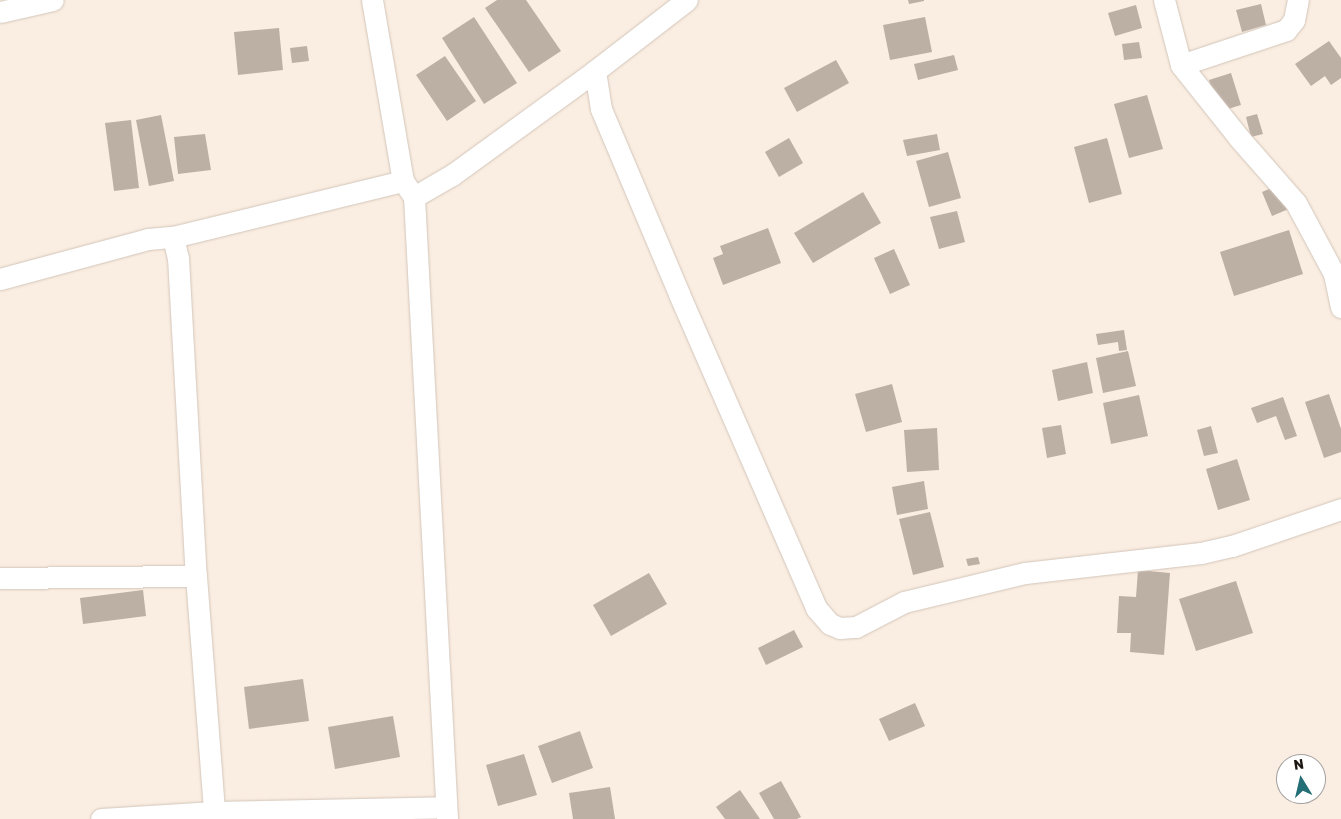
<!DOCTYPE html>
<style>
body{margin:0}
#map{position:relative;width:1341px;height:819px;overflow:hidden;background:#faede1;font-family:Rubik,sans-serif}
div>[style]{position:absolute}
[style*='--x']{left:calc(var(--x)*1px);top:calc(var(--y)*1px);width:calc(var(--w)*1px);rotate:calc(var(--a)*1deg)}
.building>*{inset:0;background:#bcafa4}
.roads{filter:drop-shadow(0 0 1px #d2c5ba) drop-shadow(0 0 1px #d2c5ba)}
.minor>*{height:21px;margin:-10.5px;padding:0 10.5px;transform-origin:10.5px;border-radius:10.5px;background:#fff}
span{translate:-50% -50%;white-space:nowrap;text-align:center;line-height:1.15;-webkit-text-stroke:5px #fff;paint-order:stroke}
.north{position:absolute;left:1276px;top:754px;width:50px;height:50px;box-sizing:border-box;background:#fff;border:1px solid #a4a2a1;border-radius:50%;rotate:351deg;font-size:14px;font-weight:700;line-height:20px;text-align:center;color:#1c1713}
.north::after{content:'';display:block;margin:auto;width:18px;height:22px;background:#246e75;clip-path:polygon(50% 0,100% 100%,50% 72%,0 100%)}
</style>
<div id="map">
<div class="building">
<i style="clip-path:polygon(497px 0,526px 0,561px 51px,529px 72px,485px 8px)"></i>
<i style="clip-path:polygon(908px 0,924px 0,924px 1px,909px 4px)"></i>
<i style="clip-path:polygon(1261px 4px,1266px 25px,1242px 32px,1236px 10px)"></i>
<i style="clip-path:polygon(1136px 5px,1142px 28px,1115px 36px,1108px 13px)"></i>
<i style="clip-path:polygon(474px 17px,517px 83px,484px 104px,442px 38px)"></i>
<i style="clip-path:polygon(925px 17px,932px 52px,890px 60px,883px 25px)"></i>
<i style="clip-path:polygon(279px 28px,283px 70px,238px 75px,234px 32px)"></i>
<i style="clip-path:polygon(1329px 41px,1341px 58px,1341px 78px,1331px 85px,1325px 76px,1311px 86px,1295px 64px)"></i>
<i style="clip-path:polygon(1139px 42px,1142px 58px,1124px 60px,1122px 44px)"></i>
<i style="clip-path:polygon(307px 46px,309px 61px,292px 63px,290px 48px)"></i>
<i style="clip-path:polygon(954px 55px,958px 70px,918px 80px,914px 64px)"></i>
<i style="clip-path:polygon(445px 56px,476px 101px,447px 121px,416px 75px)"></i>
<i style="clip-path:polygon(836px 60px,849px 83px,797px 112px,784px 88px)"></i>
<i style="clip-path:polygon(1231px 73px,1241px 105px,1218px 112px,1209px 80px)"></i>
<i style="clip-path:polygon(1147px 95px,1163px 149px,1129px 158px,1114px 104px)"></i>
<i style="clip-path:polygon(1257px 114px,1263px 134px,1251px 137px,1246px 117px)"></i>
<i style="clip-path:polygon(161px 115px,174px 181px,149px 186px,136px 120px)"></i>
<i style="clip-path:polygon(131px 120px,139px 188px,114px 191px,105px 123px)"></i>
<i style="clip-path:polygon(205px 134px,211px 170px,178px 174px,174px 137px)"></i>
<i style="clip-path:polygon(937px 134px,940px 150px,907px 156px,903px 140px)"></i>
<i style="clip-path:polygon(789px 138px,803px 163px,779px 177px,765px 152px)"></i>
<i style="clip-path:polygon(1107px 138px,1122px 194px,1089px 203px,1074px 147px)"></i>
<i style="clip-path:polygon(948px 152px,961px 198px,929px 207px,916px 161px)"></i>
<i style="clip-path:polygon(1281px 184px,1291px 208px,1272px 216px,1262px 192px)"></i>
<i style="clip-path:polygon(863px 192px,881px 223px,813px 263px,794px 233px)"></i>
<i style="clip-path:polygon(957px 211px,965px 242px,939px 249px,930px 217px)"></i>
<i style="clip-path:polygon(768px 228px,781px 263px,723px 285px,713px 258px,723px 254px,720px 246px)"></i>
<i style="clip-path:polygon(1289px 230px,1303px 274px,1234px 296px,1220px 252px)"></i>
<i style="clip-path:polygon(894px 249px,910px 285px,890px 294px,874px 258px)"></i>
<i style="clip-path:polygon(1124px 330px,1127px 350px,1119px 351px,1118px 342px,1098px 345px,1096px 334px)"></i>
<i style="clip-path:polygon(1128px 351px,1136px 386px,1103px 393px,1096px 358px)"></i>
<i style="clip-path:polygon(1087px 362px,1093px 393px,1058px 401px,1052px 370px)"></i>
<i style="clip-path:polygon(892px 384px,902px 422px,866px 432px,855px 394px)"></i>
<i style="clip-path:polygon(1329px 394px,1341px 429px,1341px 452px,1324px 458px,1305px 402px)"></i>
<i style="clip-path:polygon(1139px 395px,1148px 436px,1111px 444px,1103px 403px)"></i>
<i style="clip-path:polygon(1283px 397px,1297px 436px,1285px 440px,1276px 416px,1257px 423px,1251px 408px)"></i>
<i style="clip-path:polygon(1061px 425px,1066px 454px,1047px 458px,1042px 428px)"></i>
<i style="clip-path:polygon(1211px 426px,1218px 453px,1204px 456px,1197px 430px)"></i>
<i style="clip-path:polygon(937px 428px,939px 470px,907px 472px,904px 430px)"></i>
<i style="clip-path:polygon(1237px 459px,1250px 500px,1218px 510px,1206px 469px)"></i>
<i style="clip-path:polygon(924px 481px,928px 509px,897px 515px,892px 487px)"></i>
<i style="clip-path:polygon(930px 512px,944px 567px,913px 575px,899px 519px)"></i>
<i style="clip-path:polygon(978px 557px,980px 564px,968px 566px,966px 559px)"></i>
<i style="clip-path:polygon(1138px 570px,1170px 573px,1164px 655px,1130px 652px,1131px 633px,1117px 633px,1119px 596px,1136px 597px)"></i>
<i style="clip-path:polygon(649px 573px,667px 604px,611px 636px,593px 605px)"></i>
<i style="clip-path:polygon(1236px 581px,1253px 633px,1196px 651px,1179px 599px)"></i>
<i style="clip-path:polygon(143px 590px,146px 616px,83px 624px,80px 598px)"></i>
<i style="clip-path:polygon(794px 630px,803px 647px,766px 665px,758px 648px)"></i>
<i style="clip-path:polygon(303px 679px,309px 721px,249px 729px,244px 687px)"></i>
<i style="clip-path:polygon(915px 703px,925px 726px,889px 741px,879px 719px)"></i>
<i style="clip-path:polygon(393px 716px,400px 757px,335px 769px,328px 727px)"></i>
<i style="clip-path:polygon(580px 731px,593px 768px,552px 783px,538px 746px)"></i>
<i style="clip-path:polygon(524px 754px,537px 795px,498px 806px,486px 765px)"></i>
<i style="clip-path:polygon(781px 781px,801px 817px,797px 819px,774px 819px,759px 793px)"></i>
<i style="clip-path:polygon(610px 787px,615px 819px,573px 819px,569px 793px)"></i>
<i style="clip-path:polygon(740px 790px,760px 819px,725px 819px,716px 807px)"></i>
</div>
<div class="roads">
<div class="minor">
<i style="--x:372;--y:0;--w:184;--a:80.3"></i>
<i style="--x:403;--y:181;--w:19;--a:55"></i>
<i style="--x:414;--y:197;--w:623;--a:86.96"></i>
<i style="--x:1164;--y:0;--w:67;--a:75.3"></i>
<i style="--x:1181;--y:65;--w:93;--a:51.5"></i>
<i style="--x:1239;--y:138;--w:86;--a:48.8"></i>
<i style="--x:1296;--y:203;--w:81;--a:61.8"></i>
<i style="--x:1334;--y:274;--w:34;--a:78"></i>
<i style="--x:0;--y:12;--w:54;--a:-12.8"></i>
<i style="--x:1181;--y:65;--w:111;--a:-18.4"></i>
<i style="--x:1286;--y:30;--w:13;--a:-51"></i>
<i style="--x:1294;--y:20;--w:20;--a:-79"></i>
<i style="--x:595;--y:71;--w:38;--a:81"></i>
<i style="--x:601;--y:109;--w:201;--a:67.1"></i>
<i style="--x:679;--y:294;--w:343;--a:66.4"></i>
<i style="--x:816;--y:608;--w:21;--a:49"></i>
<i style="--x:830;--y:624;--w:11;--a:22"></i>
<i style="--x:840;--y:628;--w:16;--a:-4"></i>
<i style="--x:856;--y:627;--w:54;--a:-27.5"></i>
<i style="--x:904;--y:602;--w:124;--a:-13.5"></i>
<i style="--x:1025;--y:573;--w:177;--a:-6.5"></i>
<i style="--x:1201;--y:553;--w:32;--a:-13"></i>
<i style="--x:1232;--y:546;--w:115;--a:-18.7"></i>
<i style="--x:414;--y:197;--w:44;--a:-30.1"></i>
<i style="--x:452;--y:175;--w:177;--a:-36"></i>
<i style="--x:595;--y:71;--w:116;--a:-37.7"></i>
<i style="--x:173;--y:237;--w:22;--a:77"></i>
<i style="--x:178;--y:258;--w:319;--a:86.8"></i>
<i style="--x:196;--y:576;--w:237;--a:85.6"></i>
<i style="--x:0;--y:279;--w:153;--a:-15.1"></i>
<i style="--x:148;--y:239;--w:25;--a:-5"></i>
<i style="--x:173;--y:237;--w:237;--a:-13.7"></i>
<i style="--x:0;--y:578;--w:196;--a:-0.6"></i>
<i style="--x:101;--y:819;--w:113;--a:-3.5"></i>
<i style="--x:214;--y:812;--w:232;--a:-1.2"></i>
</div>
</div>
<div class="north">N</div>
</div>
